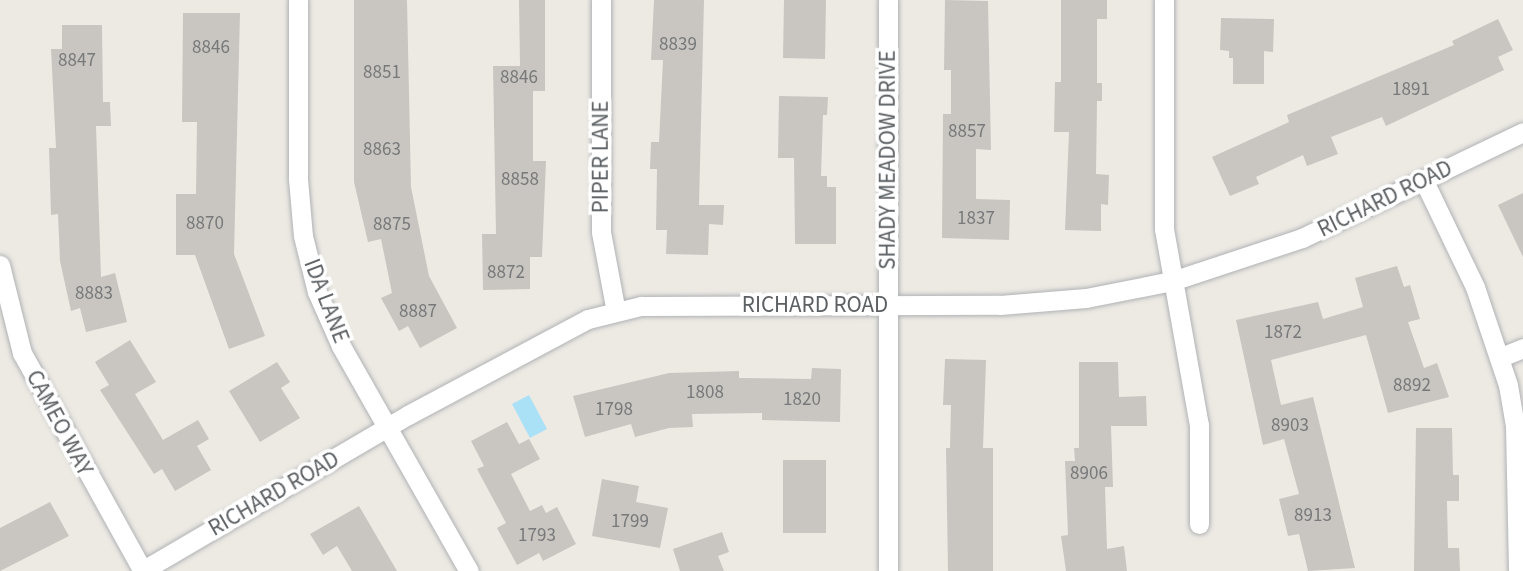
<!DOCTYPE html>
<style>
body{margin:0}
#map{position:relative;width:1523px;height:571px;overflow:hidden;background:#edeae4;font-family:"Source Sans 3",sans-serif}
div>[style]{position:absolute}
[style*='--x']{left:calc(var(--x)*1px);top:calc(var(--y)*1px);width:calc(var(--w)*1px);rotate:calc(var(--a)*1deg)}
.water>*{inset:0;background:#abe1f6}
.building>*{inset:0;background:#c9c5c1}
.roads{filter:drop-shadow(0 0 2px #b0b2b5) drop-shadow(0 0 2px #b0b2b5)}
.minor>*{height:19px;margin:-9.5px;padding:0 9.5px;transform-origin:9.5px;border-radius:9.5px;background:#fff}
span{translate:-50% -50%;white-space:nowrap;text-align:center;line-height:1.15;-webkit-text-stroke:7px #fff;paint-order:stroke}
.number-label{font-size:19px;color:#77797a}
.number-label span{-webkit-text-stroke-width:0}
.street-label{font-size:23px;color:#5c6063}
</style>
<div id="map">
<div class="water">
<i style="clip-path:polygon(529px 395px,547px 429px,530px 438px,512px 404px)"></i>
</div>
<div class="building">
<i style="clip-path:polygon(354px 0,407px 0,411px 187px,429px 276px,457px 328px,420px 348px,408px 326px,399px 331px,381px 298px,392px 293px,381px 239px,368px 242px,354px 182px)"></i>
<i style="clip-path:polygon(519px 0,545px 0,545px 91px,533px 91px,533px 161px,546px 161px,542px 257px,530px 257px,530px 289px,483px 290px,482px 234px,496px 234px,493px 66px,520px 66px)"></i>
<i style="clip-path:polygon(654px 0,704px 0,699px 205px,724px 205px,723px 225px,709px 224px,708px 255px,666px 254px,667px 230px,656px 230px,657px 169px,650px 169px,651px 142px,659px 142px,663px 60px,651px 60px)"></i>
<i style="clip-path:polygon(784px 0,826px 0,825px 59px,783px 58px)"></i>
<i style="clip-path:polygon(945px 0,988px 1px,991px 150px,976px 149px,976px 199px,1010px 200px,1009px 240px,942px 238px,943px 114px,951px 114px,951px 70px,944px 70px)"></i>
<i style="clip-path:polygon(1061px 0,1107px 0,1107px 19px,1097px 19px,1097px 83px,1102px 83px,1102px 101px,1097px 101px,1096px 174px,1109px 175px,1108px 205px,1101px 204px,1101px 231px,1065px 230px,1069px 132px,1054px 132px,1055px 82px,1061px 82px)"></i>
<i style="clip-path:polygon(183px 13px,240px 13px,234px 254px,265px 336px,229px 349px,195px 255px,176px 255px,176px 194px,196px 194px,197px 122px,182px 122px)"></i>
<i style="clip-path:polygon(1221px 18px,1274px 19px,1273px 52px,1264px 51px,1264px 84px,1233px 84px,1233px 58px,1229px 58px,1229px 51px,1220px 50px)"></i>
<i style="clip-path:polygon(1498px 19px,1513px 50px,1498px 57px,1504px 70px,1386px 126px,1382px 117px,1331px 137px,1338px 154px,1307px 166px,1303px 155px,1256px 177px,1259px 184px,1230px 196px,1212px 157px,1289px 122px,1287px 115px,1454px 45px,1452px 41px)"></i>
<i style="clip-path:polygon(62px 25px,102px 25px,103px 102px,110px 102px,111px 126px,96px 126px,101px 277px,115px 273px,127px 322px,86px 332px,80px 308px,71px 311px,60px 261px,58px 214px,51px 215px,49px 148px,56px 148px,51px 49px,62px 49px)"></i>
<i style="clip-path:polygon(779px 96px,828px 97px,827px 115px,823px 115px,821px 176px,827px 176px,827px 187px,836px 187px,836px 244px,795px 244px,794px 158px,778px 158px)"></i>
<i style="clip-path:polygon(1523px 193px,1523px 257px,1498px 205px)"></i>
<i style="clip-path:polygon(1397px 266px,1404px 287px,1410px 285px,1420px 319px,1408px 322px,1424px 368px,1437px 363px,1449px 397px,1388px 413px,1366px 335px,1271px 360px,1281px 405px,1313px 397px,1355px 568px,1308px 571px,1299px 534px,1288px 536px,1279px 499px,1299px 494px,1284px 439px,1263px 445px,1236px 320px,1318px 302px,1323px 319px,1363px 307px,1355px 278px)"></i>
<i style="clip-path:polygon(130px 340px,156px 382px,135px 394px,163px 440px,198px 420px,209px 439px,197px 446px,211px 470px,175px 491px,162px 469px,154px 474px,100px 390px,109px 385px,95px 362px)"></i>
<i style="clip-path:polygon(945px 359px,986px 360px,983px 448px,993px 448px,993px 571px,948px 571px,946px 448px,950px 448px,951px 405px,943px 405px)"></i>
<i style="clip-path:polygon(277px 362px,290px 382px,281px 388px,300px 418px,260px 442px,229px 391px)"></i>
<i style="clip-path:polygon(1079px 362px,1118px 362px,1119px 397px,1146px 396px,1147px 426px,1111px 426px,1113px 487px,1105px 487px,1107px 549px,1124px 546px,1127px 571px,1066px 571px,1061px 536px,1068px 535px,1065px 461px,1075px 461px,1074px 448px,1079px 448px)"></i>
<i style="clip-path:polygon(812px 368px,841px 369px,840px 422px,762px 420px,762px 413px,692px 414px,693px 427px,669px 428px,635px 437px,631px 424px,585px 437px,573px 396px,669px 373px,739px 371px,739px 378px,811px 379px)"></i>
<i style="clip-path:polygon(507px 422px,519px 444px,529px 439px,540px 459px,511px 474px,530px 511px,542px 505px,546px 513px,557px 507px,576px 544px,543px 561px,539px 553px,517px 565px,497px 528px,506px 523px,477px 469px,484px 466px,471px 441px)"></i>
<i style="clip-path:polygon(1416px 428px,1452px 428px,1453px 475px,1459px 475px,1459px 501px,1447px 501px,1448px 548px,1459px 548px,1460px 571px,1414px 571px)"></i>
<i style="clip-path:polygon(783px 460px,826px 460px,826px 533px,783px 533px)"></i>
<i style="clip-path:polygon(602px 479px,639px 486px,636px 502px,668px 508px,660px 548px,592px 536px)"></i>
<i style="clip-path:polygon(50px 502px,69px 536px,0 571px,0 528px)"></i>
<i style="clip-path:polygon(359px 506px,397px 571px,352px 571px,337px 546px,323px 555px,310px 534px)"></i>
<i style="clip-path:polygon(722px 532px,729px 552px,718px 556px,724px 571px,680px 571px,673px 549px)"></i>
</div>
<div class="roads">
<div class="minor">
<i style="--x:298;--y:0;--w:179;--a:90"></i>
<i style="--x:298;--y:179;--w:57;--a:85"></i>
<i style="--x:303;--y:236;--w:58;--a:76"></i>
<i style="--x:317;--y:292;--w:59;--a:66"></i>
<i style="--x:341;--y:346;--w:259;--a:60.4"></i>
<i style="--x:601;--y:0;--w:232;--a:90"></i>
<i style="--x:601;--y:232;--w:81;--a:79.4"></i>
<i style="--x:888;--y:0;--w:571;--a:90"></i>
<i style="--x:1164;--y:0;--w:229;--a:90"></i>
<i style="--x:1164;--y:229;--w:199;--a:79.9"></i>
<i style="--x:1199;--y:425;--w:99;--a:90"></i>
<i style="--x:1424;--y:181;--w:118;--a:64.3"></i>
<i style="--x:1475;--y:287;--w:103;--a:71.4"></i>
<i style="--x:1508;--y:385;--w:42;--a:80.3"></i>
<i style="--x:1515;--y:426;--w:145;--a:88.8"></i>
<i style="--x:0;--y:265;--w:91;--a:76"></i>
<i style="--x:22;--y:353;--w:249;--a:61"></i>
<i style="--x:1501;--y:357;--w:24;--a:-22"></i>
<i style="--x:142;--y:571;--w:308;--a:-30.4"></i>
<i style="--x:408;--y:415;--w:204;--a:-28.1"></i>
<i style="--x:588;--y:319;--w:55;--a:-13.8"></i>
<i style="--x:641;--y:306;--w:359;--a:-0.2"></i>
<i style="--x:1000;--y:305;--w:86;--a:-4.7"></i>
<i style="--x:1086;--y:298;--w:88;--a:-11.2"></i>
<i style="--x:1172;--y:281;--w:137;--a:-18.3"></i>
<i style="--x:1302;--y:238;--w:245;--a:-25.6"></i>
</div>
</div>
<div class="number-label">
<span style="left:678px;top:45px">8839</span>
<span style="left:211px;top:48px">8846</span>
<span style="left:77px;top:61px">8847</span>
<span style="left:382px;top:73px">8851</span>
<span style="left:519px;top:78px">8846</span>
<span style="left:1411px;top:90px">1891</span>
<span style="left:967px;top:132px">8857</span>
<span style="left:382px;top:150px">8863</span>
<span style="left:520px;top:180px">8858</span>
<span style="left:976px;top:219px">1837</span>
<span style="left:205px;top:224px">8870</span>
<span style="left:392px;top:225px">8875</span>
<span style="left:506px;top:273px">8872</span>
<span style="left:94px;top:294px">8883</span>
<span style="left:418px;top:312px">8887</span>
<span style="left:1283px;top:333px">1872</span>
<span style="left:1412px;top:386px">8892</span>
<span style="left:705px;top:393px">1808</span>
<span style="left:802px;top:400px">1820</span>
<span style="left:614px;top:410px">1798</span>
<span style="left:1290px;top:426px">8903</span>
<span style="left:1089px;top:474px">8906</span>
<span style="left:1313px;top:516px">8913</span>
<span style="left:630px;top:522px">1799</span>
<span style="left:537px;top:536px">1793</span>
</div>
<div class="street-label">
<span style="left:601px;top:157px;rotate:-90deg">PIPER LANE</span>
<span style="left:888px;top:160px;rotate:-90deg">SHADY MEADOW DRIVE</span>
<span style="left:1385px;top:199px;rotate:-26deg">RICHARD ROAD</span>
<span style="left:326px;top:301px;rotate:69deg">IDA LANE</span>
<span style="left:815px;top:305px">RICHARD ROAD</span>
<span style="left:59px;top:423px;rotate:62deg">CAMEO WAY</span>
<span style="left:274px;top:494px;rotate:-30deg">RICHARD ROAD</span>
</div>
</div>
